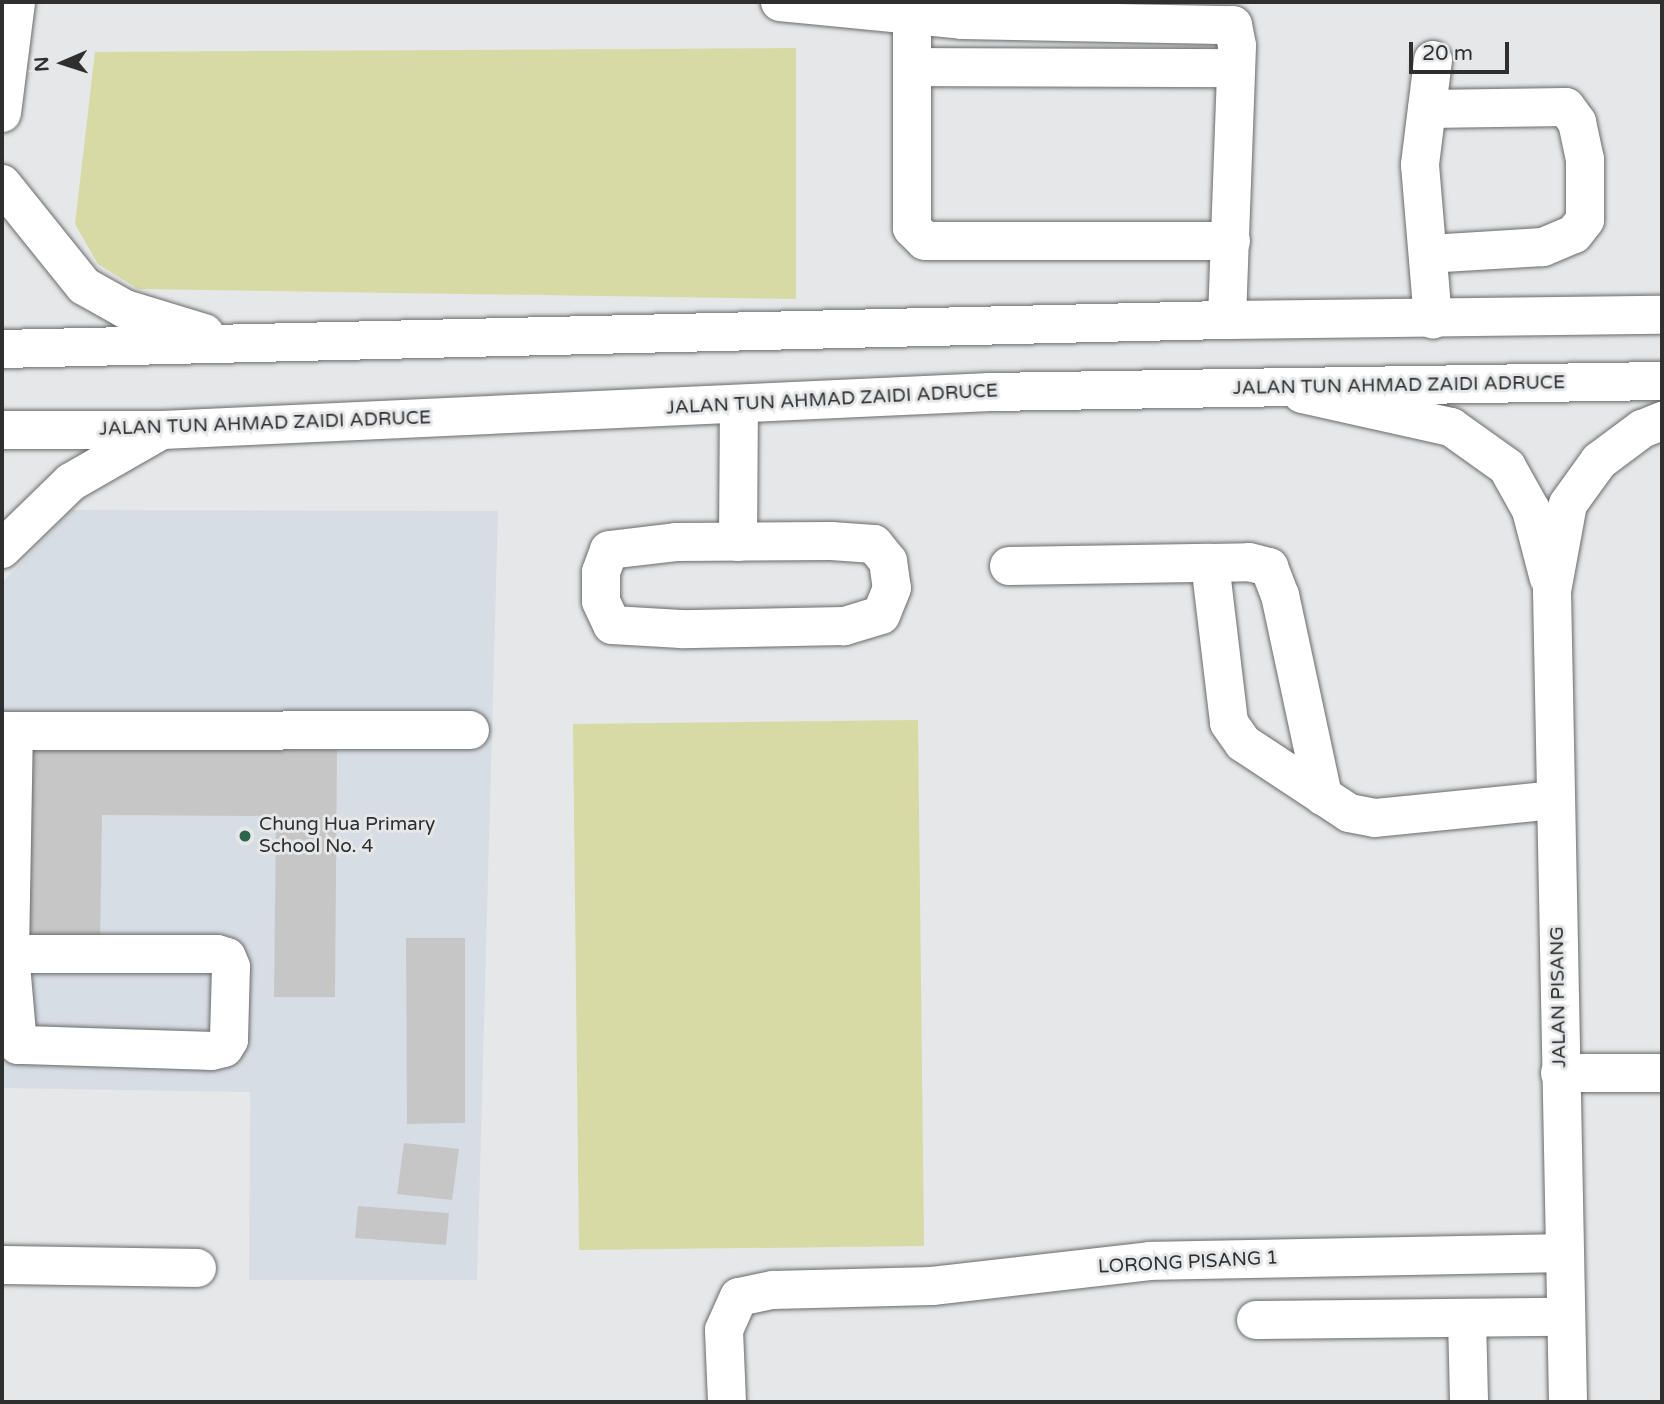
<!DOCTYPE html>
<style>
body{margin:0}
#map{position:relative;width:1664px;height:1404px;overflow:hidden;background:#e6e7e8;font-family:"Varela Round",sans-serif}
div>[style]{position:absolute}
[style*='--x']{left:calc(var(--x)*1px);top:calc(var(--y)*1px);width:calc(var(--w)*1px);rotate:calc(var(--a)*1deg)}
.built>*{inset:0;background:#d7dde4}
.green>*{inset:0;background:#d7daa5}
.building>*{inset:0;background:#c7c6c6}
.roads{filter:drop-shadow(0 0 2px #6a6b6b) drop-shadow(0 0 2px #6a6b6b)}
.minor>*{height:38px;margin:-19px;padding:0 19px;transform-origin:19px;border-radius:19px;background:#fff}
.major>*{height:38px;margin:-19px;padding:0 19px;transform-origin:19px;border-radius:19px;background:#fff}
.dots>*{width:19px;height:19px;translate:-50% -50%;box-sizing:border-box;border:4px solid #e6e7e8;border-radius:50%}
span{translate:-50% -50%;white-space:nowrap;text-align:center;line-height:1.15;-webkit-text-stroke:6px #e6e7e8;paint-order:stroke}
.street-label{font-size:19px;color:#2f2f30}
.poi-label{font-size:19px;color:#2f2f30}
.left{translate:0 -50%;text-align:left}
.frame{position:absolute;inset:0;border:4px solid #2f2f30;pointer-events:none}
.north{position:absolute;left:28px;top:28px;width:70px;height:70px;-webkit-text-stroke:5px #e6e7e8;paint-order:stroke;rotate:267deg;font-size:19px;font-weight:700;line-height:28px;text-align:center;color:#2f2f30}
.north::after{content:'';display:block;margin:auto;width:24px;height:32px;background:#2f2f30;clip-path:polygon(50% 0,100% 100%,50% 72%,0 100%)}
.scale{position:absolute;left:1409px;top:42px;width:100px;height:32px;box-sizing:border-box;border:4px solid #2f2f30;border-top:0;padding-left:9px;font-size:21px;line-height:24px;white-space:nowrap;color:#2f2f30;-webkit-text-stroke:5px #e6e7e8;paint-order:stroke}
</style>
<div id="map">
<div class="built">
<i style="clip-path:polygon(72px 510px,498px 511px,477px 1280px,249px 1280px,250px 1092px,2px 1088px,2px 583px)"></i>
</div>
<div class="green">
<i style="clip-path:polygon(796px 48px,796px 299px,138px 289px,98px 264px,75px 224px,95px 52px)"></i>
<i style="clip-path:polygon(918px 720px,924px 1246px,579px 1250px,573px 724px)"></i>
</div>
<div class="building">
<i style="clip-path:polygon(26px 746px,337px 750px,335px 997px,274px 997px,276px 816px,102px 815px,100px 951px,24px 951px)"></i>
<i style="clip-path:polygon(406px 938px,465px 938px,465px 1123px,407px 1124px)"></i>
<i style="clip-path:polygon(404px 1143px,459px 1149px,452px 1200px,397px 1194px)"></i>
<i style="clip-path:polygon(358px 1206px,449px 1213px,446px 1245px,355px 1238px)"></i>
</div>
<div class="roads">
<div class="minor">
<i style="--x:780;--y:2;--w:183;--a:5.6"></i>
<i style="--x:962;--y:20;--w:271;--a:1.1"></i>
<i style="--x:1233;--y:25;--w:21;--a:79"></i>
<i style="--x:1237;--y:46;--w:274;--a:92.1"></i>
<i style="--x:912;--y:16;--w:212;--a:90"></i>
<i style="--x:912;--y:228;--w:18;--a:45"></i>
<i style="--x:925;--y:241;--w:306;--a:0"></i>
<i style="--x:1433;--y:60;--w:106;--a:97.1"></i>
<i style="--x:1420;--y:165;--w:155;--a:85.2"></i>
<i style="--x:912;--y:67;--w:324;--a:0.2"></i>
<i style="--x:1427;--y:109;--w:139;--a:-0.8"></i>
<i style="--x:1566;--y:107;--w:19;--a:54"></i>
<i style="--x:1577;--y:122;--w:38;--a:78"></i>
<i style="--x:1585;--y:159;--w:61;--a:90"></i>
<i style="--x:1585;--y:220;--w:18;--a:128"></i>
<i style="--x:1574;--y:234;--w:34;--a:157"></i>
<i style="--x:1543;--y:247;--w:113;--a:176.5"></i>
<i style="--x:1302;--y:394;--w:153;--a:12.5"></i>
<i style="--x:1451;--y:427;--w:69;--a:35.5"></i>
<i style="--x:1507;--y:467;--w:49;--a:60.8"></i>
<i style="--x:1531;--y:510;--w:71;--a:75.4"></i>
<i style="--x:831;--y:541;--w:43;--a:4"></i>
<i style="--x:874;--y:544;--w:22;--a:51"></i>
<i style="--x:888;--y:561;--w:27;--a:82"></i>
<i style="--x:892;--y:588;--w:29;--a:112"></i>
<i style="--x:881;--y:615;--w:39;--a:163"></i>
<i style="--x:844;--y:626;--w:163;--a:178.9"></i>
<i style="--x:681;--y:629;--w:69;--a:-176.7"></i>
<i style="--x:612;--y:625;--w:26;--a:-115"></i>
<i style="--x:601;--y:601;--w:29;--a:-90"></i>
<i style="--x:601;--y:572;--w:23;--a:-70"></i>
<i style="--x:609;--y:550;--w:67;--a:-6.8"></i>
<i style="--x:676;--y:542;--w:155;--a:-0.4"></i>
<i style="--x:738;--y:542;--w:138;--a:-89.6"></i>
<i style="--x:1210;--y:563;--w:39;--a:-1"></i>
<i style="--x:1249;--y:562;--w:21;--a:14"></i>
<i style="--x:1269;--y:567;--w:30;--a:69"></i>
<i style="--x:1280;--y:595;--w:206;--a:77.9"></i>
<i style="--x:1009;--y:566;--w:201;--a:-0.9"></i>
<i style="--x:1210;--y:563;--w:161;--a:83.2"></i>
<i style="--x:1229;--y:723;--w:24;--a:55"></i>
<i style="--x:1243;--y:743;--w:127;--a:33.4"></i>
<i style="--x:1349;--y:813;--w:26;--a:11"></i>
<i style="--x:1375;--y:818;--w:181;--a:-5.7"></i>
<i style="--x:2;--y:731;--w:468;--a:-0.1"></i>
<i style="--x:2;--y:954;--w:215;--a:0"></i>
<i style="--x:217;--y:954;--w:10;--a:17"></i>
<i style="--x:227;--y:957;--w:11;--a:68"></i>
<i style="--x:231;--y:967;--w:73;--a:91.6"></i>
<i style="--x:229;--y:1040;--w:9;--a:122"></i>
<i style="--x:224;--y:1048;--w:13;--a:167"></i>
<i style="--x:211;--y:1051;--w:193;--a:-178.2"></i>
<i style="--x:18;--y:1045;--w:91;--a:-95"></i>
<i style="--x:10;--y:954;--w:222;--a:-89"></i>
<i style="--x:1560;--y:1073;--w:102;--a:0"></i>
<i style="--x:2;--y:1265;--w:195;--a:0.9"></i>
<i style="--x:1467;--y:1318;--w:84;--a:88.6"></i>
<i style="--x:1256;--y:1320;--w:308;--a:-0.6"></i>
<i style="--x:727;--y:1402;--w:72;--a:-92.4"></i>
<i style="--x:724;--y:1330;--w:36;--a:-66"></i>
<i style="--x:739;--y:1297;--w:35;--a:-12"></i>
<i style="--x:773;--y:1290;--w:159;--a:-1.4"></i>
<i style="--x:932;--y:1286;--w:219;--a:-6.5"></i>
<i style="--x:1150;--y:1261;--w:412;--a:-1.1"></i>
<i style="--x:1568;--y:1402;--w:811;--a:-91.13"></i>
<i style="--x:1552;--y:591;--w:88;--a:-79.6"></i>
<i style="--x:1568;--y:504;--w:53;--a:-54.2"></i>
<i style="--x:1599;--y:461;--w:54;--a:-36.7"></i>
<i style="--x:1642;--y:429;--w:22;--a:-22"></i>
</div>
<div class="major">
<i style="--x:2;--y:113;--w:112;--a:-82.8"></i>
<i style="--x:2;--y:184;--w:131;--a:51.2"></i>
<i style="--x:84;--y:286;--w:47;--a:29.3"></i>
<i style="--x:125;--y:309;--w:83;--a:16.9"></i>
<i style="--x:2;--y:349;--w:1225;--a:-1.36"></i>
<i style="--x:1227;--y:320;--w:435;--a:-0.7"></i>
<i style="--x:2;--y:430;--w:160;--a:0"></i>
<i style="--x:162;--y:430;--w:829;--a:-2.63"></i>
<i style="--x:990;--y:392;--w:672;--a:-0.94"></i>
<i style="--x:2;--y:549;--w:96;--a:-44.2"></i>
<i style="--x:71;--y:482;--w:103;--a:-29.8"></i>
</div>
</div>
<div class="dots">
<i style="left:245px;top:836px;background:#2c654e"></i>
</div>
<div class="street-label">
<span style="left:1399px;top:386px;rotate:-1deg">JALAN TUN AHMAD ZAIDI ADRUCE</span>
<span style="left:832px;top:400px;rotate:-3deg">JALAN TUN AHMAD ZAIDI ADRUCE</span>
<span style="left:265px;top:424px;rotate:-2deg">JALAN TUN AHMAD ZAIDI ADRUCE</span>
<span style="left:1559px;top:997px;rotate:-91deg">JALAN PISANG</span>
<span style="left:1188px;top:1263px;rotate:-3deg">LORONG PISANG 1</span>
</div>
<div class="poi-label">
<span class="left" style="left:259px;top:836px">Chung Hua Primary<br>School No. 4</span>
</div>
<div class="frame"></div>
<div class="north">N</div>
<div class="scale">20 m</div>
</div>
